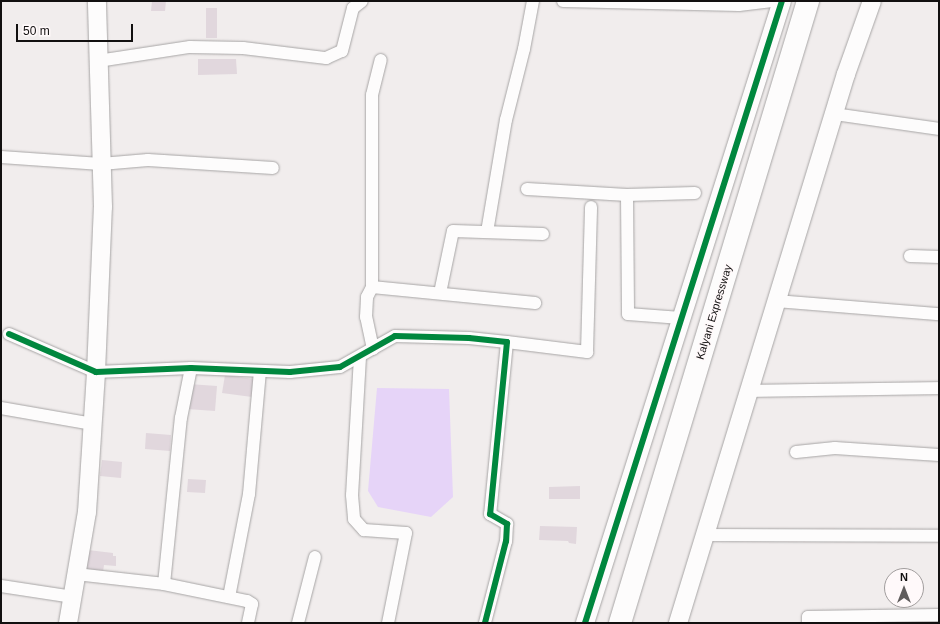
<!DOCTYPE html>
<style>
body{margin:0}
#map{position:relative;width:940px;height:624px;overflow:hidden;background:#f1eded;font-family:Helvetica,sans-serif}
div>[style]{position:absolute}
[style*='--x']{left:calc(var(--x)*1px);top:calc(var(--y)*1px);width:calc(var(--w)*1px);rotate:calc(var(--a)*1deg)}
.water>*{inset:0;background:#e6d4f8}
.building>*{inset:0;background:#e1d7dd}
.roads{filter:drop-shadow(0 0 1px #a7a5a5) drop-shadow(0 0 1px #a7a5a5)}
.street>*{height:12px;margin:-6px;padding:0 6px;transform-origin:6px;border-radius:6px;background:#fdfcfc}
.secondary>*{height:18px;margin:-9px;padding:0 9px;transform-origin:9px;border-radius:9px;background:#fdfcfc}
.highway>*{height:22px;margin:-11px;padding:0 11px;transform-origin:11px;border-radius:11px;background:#fdfcfc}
.cycleway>*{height:6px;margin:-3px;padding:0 3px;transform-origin:3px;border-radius:3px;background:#00873e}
span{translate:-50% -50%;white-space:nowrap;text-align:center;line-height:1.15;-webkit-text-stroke:3px #fff9fa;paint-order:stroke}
.street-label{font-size:11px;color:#121010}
.frame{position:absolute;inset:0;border:2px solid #121010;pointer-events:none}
.north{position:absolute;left:884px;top:568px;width:40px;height:40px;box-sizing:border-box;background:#fff9fa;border:1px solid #a09c9c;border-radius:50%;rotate:0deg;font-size:11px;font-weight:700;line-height:16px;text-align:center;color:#121010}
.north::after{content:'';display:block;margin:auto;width:14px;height:18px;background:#605d5d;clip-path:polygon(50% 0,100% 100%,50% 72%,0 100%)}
.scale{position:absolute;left:16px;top:24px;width:117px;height:18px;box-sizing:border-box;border:2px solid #121010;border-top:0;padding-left:5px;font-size:12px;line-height:14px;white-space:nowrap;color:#121010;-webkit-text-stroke:3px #fff9fa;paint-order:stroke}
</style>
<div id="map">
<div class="water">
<i style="clip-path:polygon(377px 388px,449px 389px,453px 497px,431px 517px,378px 507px,368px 491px)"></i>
</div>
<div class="building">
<i style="clip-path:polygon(152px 1px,166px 1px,165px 11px,151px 11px)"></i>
<i style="clip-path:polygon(206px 8px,217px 8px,217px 38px,206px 38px)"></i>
<i style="clip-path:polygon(198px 59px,236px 59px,237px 74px,198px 75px)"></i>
<i style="clip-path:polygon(225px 375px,254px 379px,252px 397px,222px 393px)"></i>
<i style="clip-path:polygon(189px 384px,217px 386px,215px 411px,187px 409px)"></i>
<i style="clip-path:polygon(146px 433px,171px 435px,170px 451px,145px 449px)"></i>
<i style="clip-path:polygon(102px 460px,122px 462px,121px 478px,100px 476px)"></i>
<i style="clip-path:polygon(188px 479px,206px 480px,205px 493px,187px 492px)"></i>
<i style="clip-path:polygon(580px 486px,580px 499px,549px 499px,549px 487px)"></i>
<i style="clip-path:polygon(540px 526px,577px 527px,576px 544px,569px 543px,568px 541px,539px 540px)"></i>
<i style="clip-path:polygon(88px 550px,113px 553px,113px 556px,116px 556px,116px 566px,104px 565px,103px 572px,84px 569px)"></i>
</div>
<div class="roads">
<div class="street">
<i style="--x:563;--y:1;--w:176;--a:1.3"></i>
<i style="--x:739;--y:5;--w:31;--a:-7"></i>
<i style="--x:98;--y:61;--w:93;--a:-8.7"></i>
<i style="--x:190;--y:47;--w:53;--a:1.1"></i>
<i style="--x:243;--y:48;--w:84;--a:6.9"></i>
<i style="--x:326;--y:58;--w:17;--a:-24"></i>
<i style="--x:342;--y:51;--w:44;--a:-75.7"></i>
<i style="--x:353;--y:8;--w:11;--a:-38"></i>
<i style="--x:834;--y:114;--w:106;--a:8.1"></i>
<i style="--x:1;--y:157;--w:100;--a:4"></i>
<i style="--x:101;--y:164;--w:47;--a:-4.9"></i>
<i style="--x:148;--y:160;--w:125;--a:3.7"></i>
<i style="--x:527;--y:189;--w:100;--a:3.4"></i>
<i style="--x:627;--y:195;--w:68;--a:-1.7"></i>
<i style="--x:627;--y:195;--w:119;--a:89.5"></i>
<i style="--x:628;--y:314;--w:53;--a:4.3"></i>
<i style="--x:487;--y:232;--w:114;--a:-80.4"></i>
<i style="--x:506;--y:120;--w:73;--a:-75.8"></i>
<i style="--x:524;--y:49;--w:49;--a:-79.4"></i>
<i style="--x:910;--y:256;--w:29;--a:2"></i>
<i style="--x:372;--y:287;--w:164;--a:5.6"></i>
<i style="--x:440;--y:293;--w:63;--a:-78.2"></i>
<i style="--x:453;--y:231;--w:90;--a:1.9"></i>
<i style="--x:776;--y:301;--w:164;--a:4.6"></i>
<i style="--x:9;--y:334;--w:95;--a:23.6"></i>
<i style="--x:96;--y:372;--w:95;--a:-2.4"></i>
<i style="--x:191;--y:368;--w:99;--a:2.3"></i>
<i style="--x:290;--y:372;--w:50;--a:-5.7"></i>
<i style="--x:340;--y:367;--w:63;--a:-29.4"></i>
<i style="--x:395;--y:336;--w:74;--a:1.5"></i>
<i style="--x:469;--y:338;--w:38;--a:6"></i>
<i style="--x:507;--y:342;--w:173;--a:95.6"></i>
<i style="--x:490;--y:514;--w:20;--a:30"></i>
<i style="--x:507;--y:524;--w:17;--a:93"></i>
<i style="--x:506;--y:541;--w:85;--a:104.4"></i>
<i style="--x:507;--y:342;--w:81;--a:7.1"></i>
<i style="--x:587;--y:352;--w:145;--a:-88.4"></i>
<i style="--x:373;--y:349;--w:33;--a:-102"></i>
<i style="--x:366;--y:317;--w:20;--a:-87"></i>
<i style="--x:367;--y:297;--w:11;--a:-63"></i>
<i style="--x:372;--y:287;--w:192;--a:-90"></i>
<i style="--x:372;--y:95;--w:36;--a:-76"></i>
<i style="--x:360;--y:357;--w:138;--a:93.3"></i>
<i style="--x:352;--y:495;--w:24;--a:85"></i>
<i style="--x:354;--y:519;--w:15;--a:48"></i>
<i style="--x:364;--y:530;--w:42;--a:4.1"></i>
<i style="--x:406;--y:533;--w:92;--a:101.3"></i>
<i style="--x:750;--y:391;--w:189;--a:-0.9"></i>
<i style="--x:1;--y:408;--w:93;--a:9.9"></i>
<i style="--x:796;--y:452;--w:39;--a:-6"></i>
<i style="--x:835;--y:448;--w:104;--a:3.9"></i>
<i style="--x:705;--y:535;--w:234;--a:0.2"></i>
<i style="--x:76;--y:574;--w:89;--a:6.5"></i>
<i style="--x:164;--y:584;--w:85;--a:11.6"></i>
<i style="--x:247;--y:601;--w:6;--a:31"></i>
<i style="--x:252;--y:604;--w:19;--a:102"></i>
<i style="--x:164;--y:584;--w:167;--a:-84.2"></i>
<i style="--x:181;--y:418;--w:51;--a:-78.7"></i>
<i style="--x:1;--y:586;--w:73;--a:8.7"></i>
<i style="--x:229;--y:597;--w:105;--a:-79"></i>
<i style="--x:249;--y:494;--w:123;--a:-84.9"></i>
<i style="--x:298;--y:623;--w:68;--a:-75.6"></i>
<i style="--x:808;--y:623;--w:6;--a:-90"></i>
<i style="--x:808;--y:617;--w:131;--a:-0.9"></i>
</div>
<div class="secondary">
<i style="--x:68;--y:623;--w:113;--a:-80.3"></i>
<i style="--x:87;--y:512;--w:140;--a:-86.3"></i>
<i style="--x:96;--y:372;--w:165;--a:-87.6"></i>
<i style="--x:103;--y:207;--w:206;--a:-91.7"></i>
<i style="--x:585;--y:623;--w:652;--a:-72.43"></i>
<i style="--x:678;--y:623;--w:574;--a:-72.99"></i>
<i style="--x:846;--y:74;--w:77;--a:-70.4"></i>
</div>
<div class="highway">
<i style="--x:620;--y:623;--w:650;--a:-73.18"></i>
</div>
</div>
<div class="cycleway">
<i style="--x:9;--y:334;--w:95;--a:23.6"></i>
<i style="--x:96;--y:372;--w:95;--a:-2.4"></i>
<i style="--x:191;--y:368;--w:99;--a:2.3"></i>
<i style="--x:290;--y:372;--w:50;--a:-5.7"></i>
<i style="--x:340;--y:367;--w:63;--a:-29.4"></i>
<i style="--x:395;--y:336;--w:74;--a:1.5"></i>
<i style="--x:469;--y:338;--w:38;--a:6"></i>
<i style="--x:507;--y:342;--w:173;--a:95.6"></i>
<i style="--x:490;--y:514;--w:20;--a:30"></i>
<i style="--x:507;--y:524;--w:17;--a:93"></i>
<i style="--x:506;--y:541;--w:85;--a:104.4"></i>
<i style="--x:585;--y:623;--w:652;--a:-72.43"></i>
</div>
<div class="street-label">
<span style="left:714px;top:312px;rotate:-73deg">Kalyani Expressway</span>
</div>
<div class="frame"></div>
<div class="north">N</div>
<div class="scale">50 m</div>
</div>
